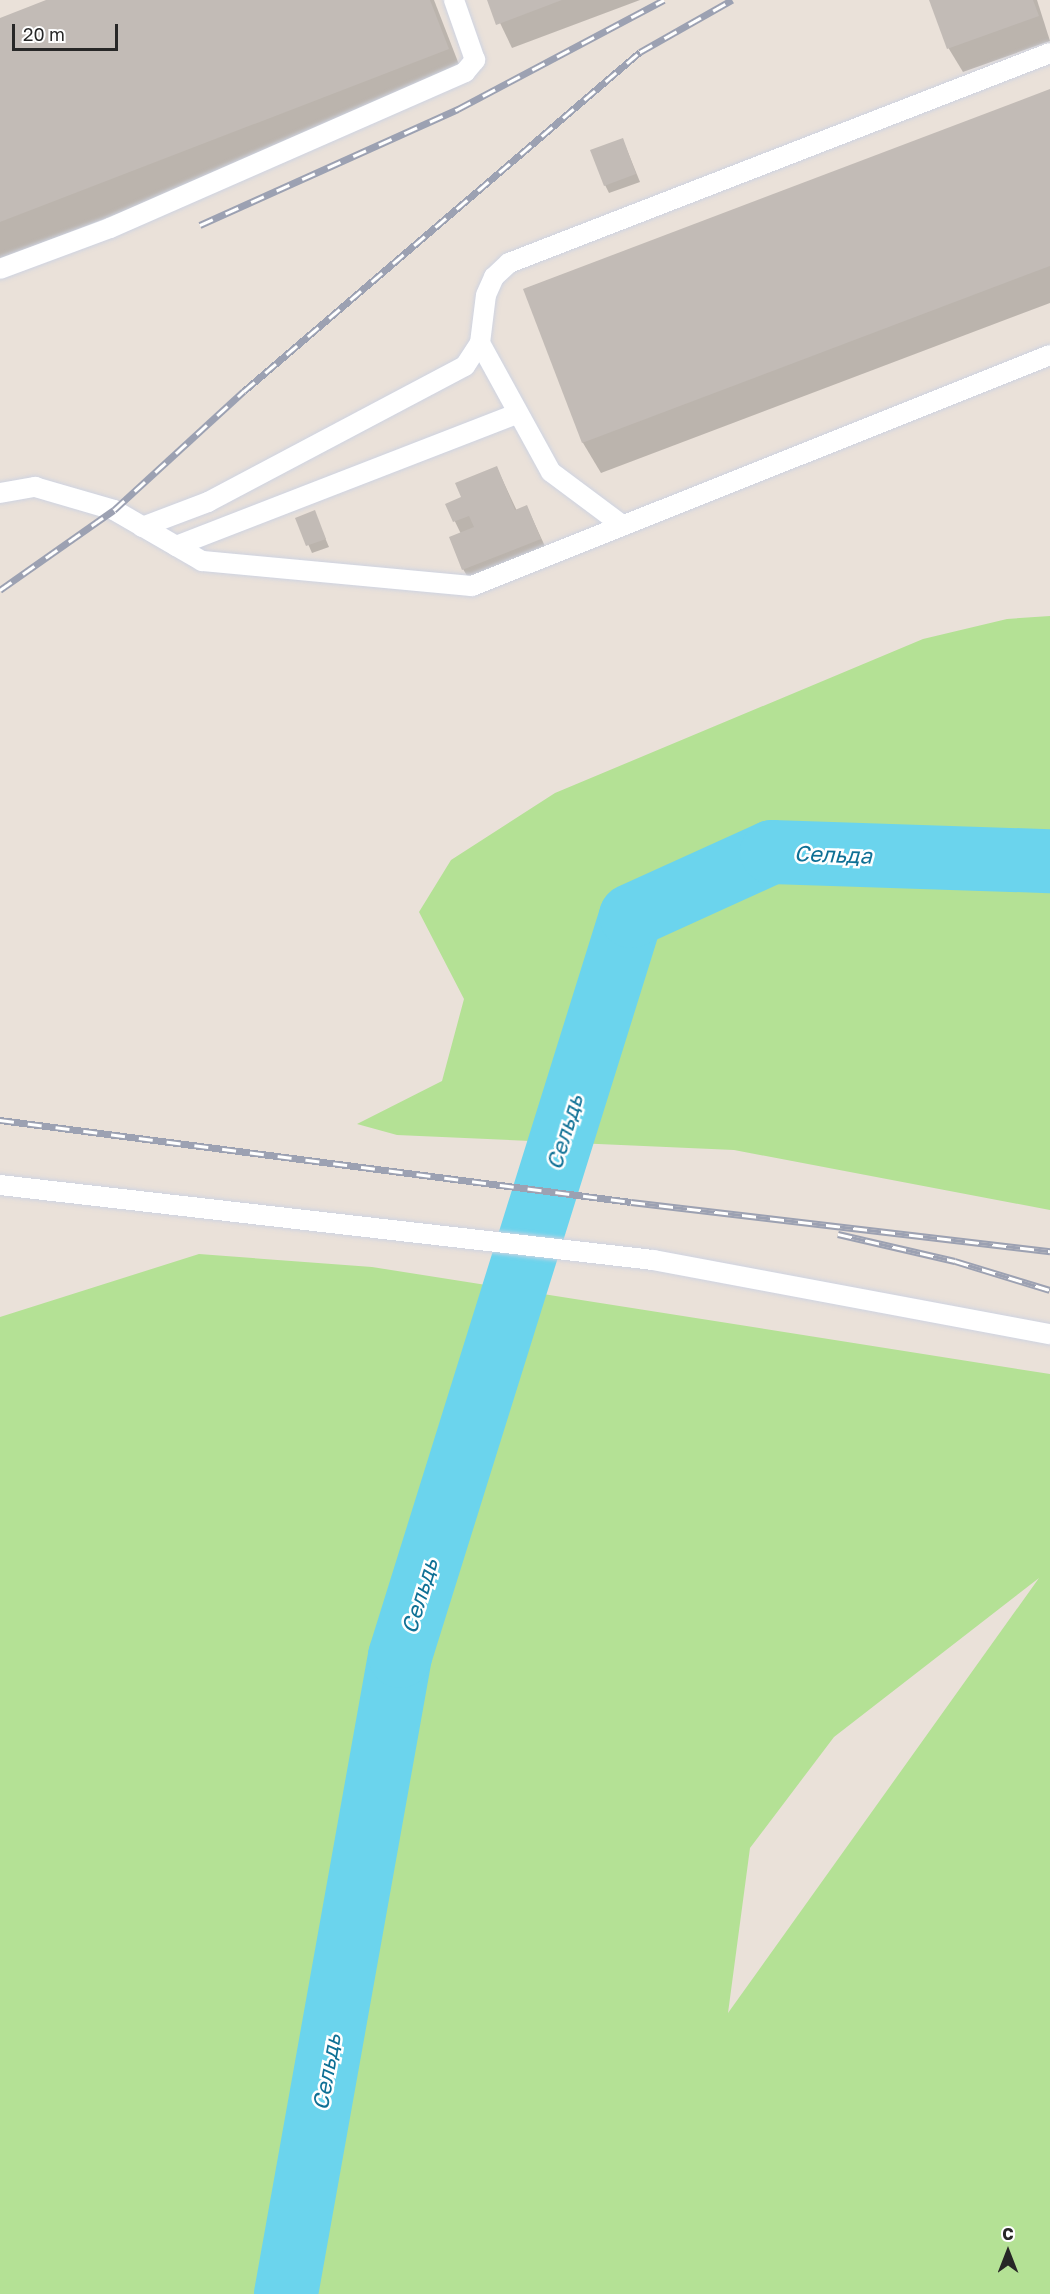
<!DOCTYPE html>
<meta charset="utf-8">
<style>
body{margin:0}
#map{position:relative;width:1050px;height:2294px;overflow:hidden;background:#eae1d9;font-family:"Golos Text",sans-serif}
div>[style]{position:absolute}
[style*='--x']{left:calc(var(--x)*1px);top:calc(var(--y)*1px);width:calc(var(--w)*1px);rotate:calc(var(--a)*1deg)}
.green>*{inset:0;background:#b4e195}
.shadow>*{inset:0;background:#0003}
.river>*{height:64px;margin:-32px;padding:0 32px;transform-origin:32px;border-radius:32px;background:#6bd4ed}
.building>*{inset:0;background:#c2bbb6}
.roads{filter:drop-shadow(0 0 2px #ced3e1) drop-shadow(0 0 2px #ced3e1)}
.lane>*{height:20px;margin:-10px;padding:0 10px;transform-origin:10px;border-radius:10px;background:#fff}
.rail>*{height:7px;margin-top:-3.5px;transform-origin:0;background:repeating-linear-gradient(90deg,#fff 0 14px,#9ca1b2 0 28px);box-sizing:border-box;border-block:2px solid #9ca1b2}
span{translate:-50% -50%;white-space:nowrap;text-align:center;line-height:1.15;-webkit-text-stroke:5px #fff;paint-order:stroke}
.water-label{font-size:22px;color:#0e7095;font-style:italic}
.north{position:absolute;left:978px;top:2222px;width:60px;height:60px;-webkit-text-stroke:4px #fff;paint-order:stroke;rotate:0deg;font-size:16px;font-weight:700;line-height:24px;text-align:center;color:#272727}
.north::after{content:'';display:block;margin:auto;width:21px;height:27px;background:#272727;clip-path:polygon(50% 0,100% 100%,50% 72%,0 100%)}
.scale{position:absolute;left:12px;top:24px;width:106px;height:27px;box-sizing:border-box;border:3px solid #272727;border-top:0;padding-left:8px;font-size:18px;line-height:21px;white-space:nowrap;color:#272727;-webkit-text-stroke:4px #fff;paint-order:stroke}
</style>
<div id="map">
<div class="green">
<i style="clip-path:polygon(1050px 616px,1050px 1210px,734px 1150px,397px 1135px,357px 1124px,442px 1081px,464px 999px,419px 912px,451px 860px,555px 793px,923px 639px,1007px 619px)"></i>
<i style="clip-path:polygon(evenodd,199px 1254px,372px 1267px,1050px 1374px,1050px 2294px,0 2294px,0 1317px,199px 1254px,1039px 1578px,728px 2013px,750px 1848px,834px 1737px,1039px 1578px)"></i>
</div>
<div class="shadow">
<i style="clip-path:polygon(50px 0,434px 0,465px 80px,0 259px,0 19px)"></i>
<i style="clip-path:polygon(489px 0,640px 0,512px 48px)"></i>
<i style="clip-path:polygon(931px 0,1037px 0,1050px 41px,963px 72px,949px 49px)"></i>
<i style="clip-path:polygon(1050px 91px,1050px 303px,601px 473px,583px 443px,525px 289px)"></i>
<i style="clip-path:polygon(623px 140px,640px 182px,609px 193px,605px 185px)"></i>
<i style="clip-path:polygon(497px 468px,517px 511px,527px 507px,549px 555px,473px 586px,463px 569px,461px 534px,447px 505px,463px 498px)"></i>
<i style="clip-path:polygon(314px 512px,329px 547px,312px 553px,297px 519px)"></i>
</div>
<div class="river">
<i style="--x:286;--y:2294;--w:648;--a:-79.87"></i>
<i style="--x:400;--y:1656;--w:775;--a:-72.66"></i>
<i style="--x:631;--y:916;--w:155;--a:-24.4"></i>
<i style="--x:772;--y:852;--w:278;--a:1.9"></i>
</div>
<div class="building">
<i style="clip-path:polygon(46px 0,430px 0,449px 49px,0 222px,0 18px)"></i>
<i style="clip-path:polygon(487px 0,562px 0,496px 25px)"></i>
<i style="clip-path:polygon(929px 0,1033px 0,1039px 16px,947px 49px)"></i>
<i style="clip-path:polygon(1050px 89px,1050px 266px,582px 443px,523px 289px)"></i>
<i style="clip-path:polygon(623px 138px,636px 174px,604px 186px,590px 150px)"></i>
<i style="clip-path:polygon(497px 466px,515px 510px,527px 505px,541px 539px,462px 570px,449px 537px,474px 527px,469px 516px,453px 522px,445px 504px,461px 497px,455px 483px)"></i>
<i style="clip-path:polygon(315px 510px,326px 539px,306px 546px,295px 518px)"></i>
</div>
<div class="roads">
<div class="lane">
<i style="--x:0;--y:269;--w:117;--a:-20.4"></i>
<i style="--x:110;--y:228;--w:388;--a:-23.7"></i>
<i style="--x:465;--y:72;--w:16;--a:-50"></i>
<i style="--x:475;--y:60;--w:64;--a:-109.3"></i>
<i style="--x:480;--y:343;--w:147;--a:61.2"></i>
<i style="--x:551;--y:472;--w:89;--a:36.7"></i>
<i style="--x:0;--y:493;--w:36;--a:-10"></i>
<i style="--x:35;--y:487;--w:82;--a:16.2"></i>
<i style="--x:114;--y:510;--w:102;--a:30.1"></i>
<i style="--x:202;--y:561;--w:271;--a:5.3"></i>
<i style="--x:472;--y:586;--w:622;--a:-21.78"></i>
<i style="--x:142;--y:527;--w:71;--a:-20.7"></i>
<i style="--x:208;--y:502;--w:291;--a:-27.9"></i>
<i style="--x:465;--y:366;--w:27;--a:-57"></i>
<i style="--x:480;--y:343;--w:48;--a:-82.9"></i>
<i style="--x:486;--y:295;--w:20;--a:-66"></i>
<i style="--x:494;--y:277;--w:21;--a:-43"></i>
<i style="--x:509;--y:263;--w:580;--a:-21.21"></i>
<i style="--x:176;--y:546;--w:366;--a:-21.2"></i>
<i style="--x:0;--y:1185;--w:657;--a:6.55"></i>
<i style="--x:653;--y:1260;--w:404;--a:10.6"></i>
</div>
</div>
<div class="rail">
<i style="--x:200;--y:225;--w:283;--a:-24.2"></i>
<i style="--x:458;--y:109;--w:233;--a:-27.9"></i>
<i style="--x:0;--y:590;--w:139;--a:-35.1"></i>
<i style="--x:114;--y:510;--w:176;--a:-42.5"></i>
<i style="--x:244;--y:391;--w:521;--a:-40.57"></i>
<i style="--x:640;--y:52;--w:106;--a:-29.5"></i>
<i style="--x:0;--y:1120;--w:636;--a:7.4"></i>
<i style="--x:631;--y:1202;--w:422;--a:6.7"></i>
<i style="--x:838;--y:1234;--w:120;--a:13"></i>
<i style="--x:955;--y:1261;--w:99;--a:17"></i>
</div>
<div class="water-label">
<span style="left:833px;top:854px;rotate:2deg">Сельда</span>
<span style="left:564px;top:1132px;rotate:-73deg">Сельдь</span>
<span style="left:419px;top:1596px;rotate:-73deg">Сельдь</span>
<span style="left:326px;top:2072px;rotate:-80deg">Сельдь</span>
</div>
<div class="north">С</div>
<div class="scale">20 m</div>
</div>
